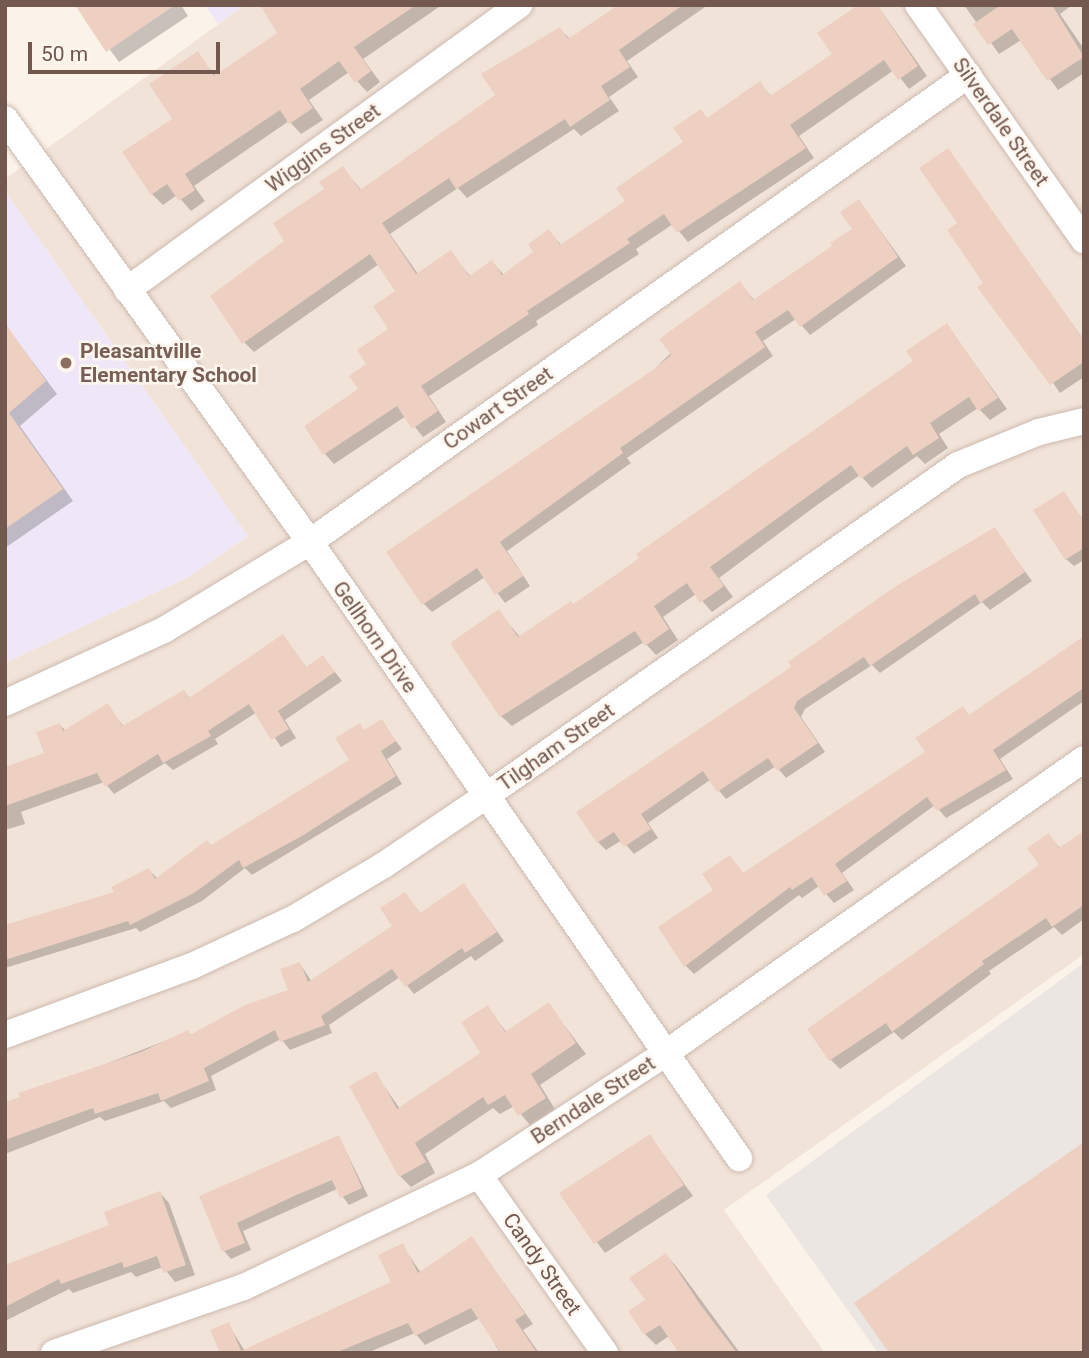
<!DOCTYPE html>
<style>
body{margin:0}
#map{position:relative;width:1089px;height:1358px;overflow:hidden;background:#fbf2e9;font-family:Roboto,sans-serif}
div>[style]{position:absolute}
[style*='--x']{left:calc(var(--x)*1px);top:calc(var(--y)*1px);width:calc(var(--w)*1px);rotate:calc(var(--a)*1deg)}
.residential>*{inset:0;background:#f2e3d8}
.industrial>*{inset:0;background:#ece6e2}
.education>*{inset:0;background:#efe6f7}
.shadow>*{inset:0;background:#0003}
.building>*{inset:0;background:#eed0c3}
.roads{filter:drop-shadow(0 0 2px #ccbab0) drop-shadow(0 0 2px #ccbab0)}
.minor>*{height:26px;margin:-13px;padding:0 13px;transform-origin:13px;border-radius:13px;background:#fff}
.dots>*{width:19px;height:19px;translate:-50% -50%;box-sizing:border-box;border:4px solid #fef6ef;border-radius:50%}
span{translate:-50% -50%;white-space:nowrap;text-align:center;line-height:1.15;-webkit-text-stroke:5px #fef6ef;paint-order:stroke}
.street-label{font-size:21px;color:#73584f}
.education-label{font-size:21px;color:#785e54;font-weight:700}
.left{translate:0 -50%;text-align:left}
.frame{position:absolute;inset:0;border:7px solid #73584f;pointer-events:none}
.scale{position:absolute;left:28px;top:42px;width:192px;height:32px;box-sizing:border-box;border:4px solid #73584f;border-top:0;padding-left:9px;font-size:21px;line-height:24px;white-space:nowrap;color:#73584f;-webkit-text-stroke:5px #fef6ef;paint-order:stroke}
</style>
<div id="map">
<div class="residential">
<i style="clip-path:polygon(245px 5px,1084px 5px,1084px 954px,724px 1210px,825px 1353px,5px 1353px,5px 663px,189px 577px,248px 536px,5px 191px,5px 179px)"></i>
</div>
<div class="industrial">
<i style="clip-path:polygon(1084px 963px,1084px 1353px,878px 1353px,766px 1195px)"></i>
</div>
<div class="education">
<i style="clip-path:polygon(205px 5px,245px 5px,218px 24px)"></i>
<i style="clip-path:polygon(5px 191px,248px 536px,189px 577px,5px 663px)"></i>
</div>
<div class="shadow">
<i style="clip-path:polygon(77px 5px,181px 5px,188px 16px,119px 62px)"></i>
<i style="clip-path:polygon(327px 5px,442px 5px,363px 59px,380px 82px,367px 92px,349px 72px,309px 100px,323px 120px,301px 134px,289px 121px,194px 186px,205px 201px,191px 211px,177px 195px,163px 205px,152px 194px,197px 54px,216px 76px)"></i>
<i style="clip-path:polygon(621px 5px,708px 5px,627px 61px,638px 77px,609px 97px,619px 111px,581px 136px,574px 129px,467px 198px,458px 188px,390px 234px,418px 274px,450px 252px,471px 277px,492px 262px,504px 275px,536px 253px,549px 231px,562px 246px,627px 202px,685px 143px,700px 111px,708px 119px,760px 84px,772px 97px,834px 55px,877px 5px,927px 76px,909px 89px,894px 70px,799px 136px,814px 158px,688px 242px,673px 224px,636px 249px,639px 254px,536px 321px,538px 325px,429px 396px,446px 422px,423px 437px,406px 416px,334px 464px,325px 454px,391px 329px,398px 292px,379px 264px,254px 352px,244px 342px,287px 241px,343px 168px,362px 191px,497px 96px,560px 29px,570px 39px)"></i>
<i style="clip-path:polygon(964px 5px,1072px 5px,1060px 14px,1084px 49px,1084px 73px,1058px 90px,1021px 40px,999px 54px)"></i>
<i style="clip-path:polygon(948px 150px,1084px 340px,1084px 377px,1060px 393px,985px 284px)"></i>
<i style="clip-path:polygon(859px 201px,906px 266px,810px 335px,796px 319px,763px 341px,773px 356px,627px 458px,631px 463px,507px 551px,530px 586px,505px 603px,485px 577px,432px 612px,423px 603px,740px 283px,755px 301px,834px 247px,854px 229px)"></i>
<i style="clip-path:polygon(5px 325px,57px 394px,20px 426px,73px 501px,5px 548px)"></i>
<i style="clip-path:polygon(947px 325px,1007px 409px,990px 420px,978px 408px,939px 434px,948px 448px,925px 464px,917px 456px,872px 488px,860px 475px,817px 505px,719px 578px,733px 597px,712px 612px,696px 594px,663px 617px,678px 640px,656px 655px,644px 642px,512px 726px,501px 716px,499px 612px,520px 637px,573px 606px,915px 362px)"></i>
<i style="clip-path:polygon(1063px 493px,1084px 521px,1084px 560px,1074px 566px,1066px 559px)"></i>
<i style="clip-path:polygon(994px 529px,1032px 581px,990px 610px,982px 602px,880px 673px,872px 665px,805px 709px,801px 717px,825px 752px,786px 778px,776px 766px,726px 799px,710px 780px,648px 823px,658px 838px,634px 854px,622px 840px,606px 850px,598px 842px)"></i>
<i style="clip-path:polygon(283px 636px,307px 668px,323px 657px,342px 681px,285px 720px,296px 738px,281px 747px,257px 712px,215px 739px,218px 744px,173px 770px,165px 763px,114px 794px,104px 782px,21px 812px,25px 824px,5px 830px,5px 776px,47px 755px,60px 725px,66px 731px,108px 706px,124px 727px,184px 692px,191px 699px)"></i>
<i style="clip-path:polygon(1084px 642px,1084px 701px,1000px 759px,1013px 779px,946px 818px,935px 805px,842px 873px,854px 890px,834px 903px,819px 886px,802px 898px,799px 895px,694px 974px,686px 966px,660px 928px,715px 890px,730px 857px,744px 874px,928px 753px,963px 708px,970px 716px)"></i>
<i style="clip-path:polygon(381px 721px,402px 749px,387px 759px,402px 784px,252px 875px,245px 868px,202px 901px,140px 932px,136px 928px,5px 968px,5px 925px,116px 893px,149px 870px,158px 879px,352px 761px,359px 725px,365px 731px)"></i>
<i style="clip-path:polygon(1084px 833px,1084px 919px,1062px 935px,1054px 927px,989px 971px,991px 974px,902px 1040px,894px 1032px,840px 1069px,831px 1060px,810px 1029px,1042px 866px,1049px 836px,1060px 848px)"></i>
<i style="clip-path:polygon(464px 885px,504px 941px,475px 961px,471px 956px,414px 994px,400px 977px,329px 1025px,332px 1033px,290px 1050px,281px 1039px,211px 1076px,216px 1090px,171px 1108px,164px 1101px,105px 1121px,100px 1117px,5px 1154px,5px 1103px,188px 1032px,192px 1036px,290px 991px,300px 964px,312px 982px,395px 926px,405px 894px,421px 914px)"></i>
<i style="clip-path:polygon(549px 1005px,586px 1054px,540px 1085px,555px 1109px,530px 1125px,514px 1106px,500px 1114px,493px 1108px,425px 1154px,435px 1173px,411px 1187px,400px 1176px,375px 1073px,400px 1109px,482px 1053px,488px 1008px,507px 1033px)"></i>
<i style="clip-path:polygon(650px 1136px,693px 1196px,605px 1253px,561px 1194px)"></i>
<i style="clip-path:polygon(339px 1137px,368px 1196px,349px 1205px,337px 1189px,243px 1231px,251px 1250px,231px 1259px,224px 1251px,201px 1197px)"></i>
<i style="clip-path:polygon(160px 1193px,169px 1203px,195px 1275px,175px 1282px,163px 1267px,136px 1277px,131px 1272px,73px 1293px,69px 1289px,5px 1321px,5px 1267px,111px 1226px)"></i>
<i style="clip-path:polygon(472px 1238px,533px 1324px,523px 1330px,539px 1353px,500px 1353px,480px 1318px,425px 1345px,415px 1333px,367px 1353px,222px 1353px,228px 1324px,245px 1351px,394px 1283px,402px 1245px,421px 1273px)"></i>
<i style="clip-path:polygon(666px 1255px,676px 1266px,740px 1353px,681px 1353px,669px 1336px,656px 1345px,645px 1334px,630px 1312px,647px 1300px)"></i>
</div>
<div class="building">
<i style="clip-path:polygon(75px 5px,175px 5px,106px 52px)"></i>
<i style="clip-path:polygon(260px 5px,416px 5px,354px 47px,371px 71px,355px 83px,339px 61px,300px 89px,313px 108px,289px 124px,280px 110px,185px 174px,195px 190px,179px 201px,167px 184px,151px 195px,122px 152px,172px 119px,149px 84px,198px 51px,214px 76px,277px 33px)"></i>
<i style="clip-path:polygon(618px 5px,683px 5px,619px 50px,630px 67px,601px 86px,610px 100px,570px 127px,565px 119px,456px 189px,449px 178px,382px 223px,416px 274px,451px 250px,469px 276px,492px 260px,502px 275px,533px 252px,528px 244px,549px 229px,560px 245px,625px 201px,616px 188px,683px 142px,673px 128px,701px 109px,707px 118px,760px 81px,770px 96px,832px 54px,817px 33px,858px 5px,877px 5px,918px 66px,898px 80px,884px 60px,790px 125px,806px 148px,677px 233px,664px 214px,627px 239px,630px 243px,527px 311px,529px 314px,421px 386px,438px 411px,412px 429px,397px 406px,323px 455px,304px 426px,358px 389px,349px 376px,366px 364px,357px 350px,388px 329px,373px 306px,395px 291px,370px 254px,242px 344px,210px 296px,284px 241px,273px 223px,324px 189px,319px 182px,343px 166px,360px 190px,495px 95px,481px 74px,560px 27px,568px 39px)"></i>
<i style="clip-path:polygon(1001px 5px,1052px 5px,1084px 57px,1047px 81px,1012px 29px,988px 45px,973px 24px)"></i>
<i style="clip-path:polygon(948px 148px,1084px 340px,1084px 362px,1050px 385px,977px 287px,983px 283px,947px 230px,957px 223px,919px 168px)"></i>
<i style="clip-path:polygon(859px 199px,898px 257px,800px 327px,788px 310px,755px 332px,765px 347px,620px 448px,623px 453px,500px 542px,523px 576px,495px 595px,477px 568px,422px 605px,386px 552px,657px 367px,671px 355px,659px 339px,716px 298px,740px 281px,753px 300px,832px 246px,830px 243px,852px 229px,840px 212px)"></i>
<i style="clip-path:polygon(5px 323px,46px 381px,9px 413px,63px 489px,5px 529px)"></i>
<i style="clip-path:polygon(947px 323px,998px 398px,978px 411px,969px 397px,930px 423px,939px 438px,913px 455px,907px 446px,861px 479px,851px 465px,710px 567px,724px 586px,700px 603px,687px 583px,654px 606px,669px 629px,645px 646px,635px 631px,500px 717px,450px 643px,499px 609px,518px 637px,571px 601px,573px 604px,639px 559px,636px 554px,913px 361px,906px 351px)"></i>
<i style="clip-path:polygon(1064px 491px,1084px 522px,1084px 548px,1065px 560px,1033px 510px)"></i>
<i style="clip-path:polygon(995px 527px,1025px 572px,980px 603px,975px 594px,870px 666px,864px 657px,797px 701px,794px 708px,818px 743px,777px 771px,768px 758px,717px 792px,703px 771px,641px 814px,651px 829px,624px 847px,614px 832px,597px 843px,576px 812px,791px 667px,788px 662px,893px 588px)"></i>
<i style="clip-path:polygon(283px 634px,306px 667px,323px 655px,335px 672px,278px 711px,289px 729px,271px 740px,249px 704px,208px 731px,211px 736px,163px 763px,158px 754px,105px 787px,97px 773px,5px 806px,5px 767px,44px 753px,36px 732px,60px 723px,63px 731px,108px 703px,122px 726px,184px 690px,189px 698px)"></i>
<i style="clip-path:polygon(1084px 636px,1084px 688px,993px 750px,1006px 770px,937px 811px,927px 797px,835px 864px,847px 881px,824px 896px,812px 877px,792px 890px,790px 887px,684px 967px,658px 927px,713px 890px,702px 874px,730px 855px,743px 873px,925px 752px,915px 738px,963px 706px,969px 715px)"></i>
<i style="clip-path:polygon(382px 719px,396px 741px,381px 751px,396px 776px,302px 836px,243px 868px,239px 860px,194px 893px,130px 925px,128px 921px,5px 960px,5px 925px,114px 892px,111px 887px,149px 868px,155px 879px,207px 840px,211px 845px,349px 760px,335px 738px,360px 723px,364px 730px)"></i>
<i style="clip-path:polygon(1084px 831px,1084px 905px,1052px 927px,1046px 918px,982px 961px,984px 964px,892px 1032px,886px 1023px,829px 1061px,807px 1029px,1039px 865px,1027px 848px,1049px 833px,1059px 848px)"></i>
<i style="clip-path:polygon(464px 883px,497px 932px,465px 953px,462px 948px,405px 987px,392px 969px,321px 1016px,325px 1025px,280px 1042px,275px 1030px,204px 1068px,209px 1081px,161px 1101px,158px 1093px,95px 1114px,93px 1108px,5px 1140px,5px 1102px,20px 1097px,18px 1093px,141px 1052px,188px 1030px,190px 1035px,245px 1005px,288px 990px,280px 969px,300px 962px,308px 982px,392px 926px,380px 908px,405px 892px,420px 913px)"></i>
<i style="clip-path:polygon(549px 1002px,576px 1043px,531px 1074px,546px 1098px,518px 1116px,505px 1095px,488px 1105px,483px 1097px,415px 1143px,426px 1162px,399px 1177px,349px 1086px,376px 1071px,397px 1109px,480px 1053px,461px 1022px,488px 1005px,505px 1032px)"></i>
<i style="clip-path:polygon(650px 1134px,684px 1185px,594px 1244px,559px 1193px)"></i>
<i style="clip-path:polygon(339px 1135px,362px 1188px,340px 1198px,332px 1180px,294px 1196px,237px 1223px,245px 1243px,222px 1252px,199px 1196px)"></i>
<i style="clip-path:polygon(1084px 1142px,1084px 1353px,889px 1353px,854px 1303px)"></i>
<i style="clip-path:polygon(160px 1191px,186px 1265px,163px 1273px,157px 1256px,124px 1268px,122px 1262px,61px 1284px,59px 1279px,5px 1307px,5px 1265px,109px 1225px,104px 1212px)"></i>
<i style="clip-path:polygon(472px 1236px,525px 1314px,515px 1320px,537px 1353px,501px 1353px,471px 1308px,415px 1336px,408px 1323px,335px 1353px,220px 1353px,210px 1330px,229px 1322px,241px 1351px,391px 1282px,378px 1255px,403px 1243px,418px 1273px)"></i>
<i style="clip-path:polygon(666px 1253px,702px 1307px,737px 1353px,679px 1353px,660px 1325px,644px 1335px,628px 1311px,645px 1300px,629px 1278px)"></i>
</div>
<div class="roads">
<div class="minor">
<i style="--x:918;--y:5;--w:288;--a:54.8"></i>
<i style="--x:5;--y:119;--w:521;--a:54.21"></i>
<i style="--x:310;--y:542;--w:751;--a:55.15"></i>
<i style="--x:127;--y:290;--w:485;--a:-36"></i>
<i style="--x:5;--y:703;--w:175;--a:-24.7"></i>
<i style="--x:164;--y:630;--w:170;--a:-31.1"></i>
<i style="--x:310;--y:542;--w:807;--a:-35.36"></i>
<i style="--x:5;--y:1035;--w:199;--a:-20.3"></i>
<i style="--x:192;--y:966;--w:111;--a:-25"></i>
<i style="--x:293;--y:919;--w:106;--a:-30.7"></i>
<i style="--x:384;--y:865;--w:123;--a:-34.1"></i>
<i style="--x:486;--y:796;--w:576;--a:-35.04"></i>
<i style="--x:958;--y:465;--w:87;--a:-22.2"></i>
<i style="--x:1039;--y:432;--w:46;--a:-13.7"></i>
<i style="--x:479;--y:1175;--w:218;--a:54.7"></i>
<i style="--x:54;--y:1353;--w:201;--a:-19.2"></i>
<i style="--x:244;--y:1287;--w:260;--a:-25.5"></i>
<i style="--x:479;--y:1175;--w:223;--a:-33.1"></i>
<i style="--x:666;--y:1053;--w:511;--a:-35.12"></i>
</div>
</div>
<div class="dots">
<i style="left:66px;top:363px;background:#8d6e63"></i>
</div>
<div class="street-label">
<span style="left:1001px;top:122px;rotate:55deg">Silverdale Street</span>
<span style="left:323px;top:148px;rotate:-36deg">Wiggins Street</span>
<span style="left:498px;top:408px;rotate:-35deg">Cowart Street</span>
<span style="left:375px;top:637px;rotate:55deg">Gellhorn Drive</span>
<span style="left:556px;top:747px;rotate:-35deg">Tilgham Street</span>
<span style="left:593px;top:1100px;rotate:-33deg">Berndale Street</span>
<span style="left:542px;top:1264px;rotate:55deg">Candy Street</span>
</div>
<div class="education-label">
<span class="left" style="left:80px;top:363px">Pleasantville<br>Elementary School</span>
</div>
<div class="frame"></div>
<div class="scale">50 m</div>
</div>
